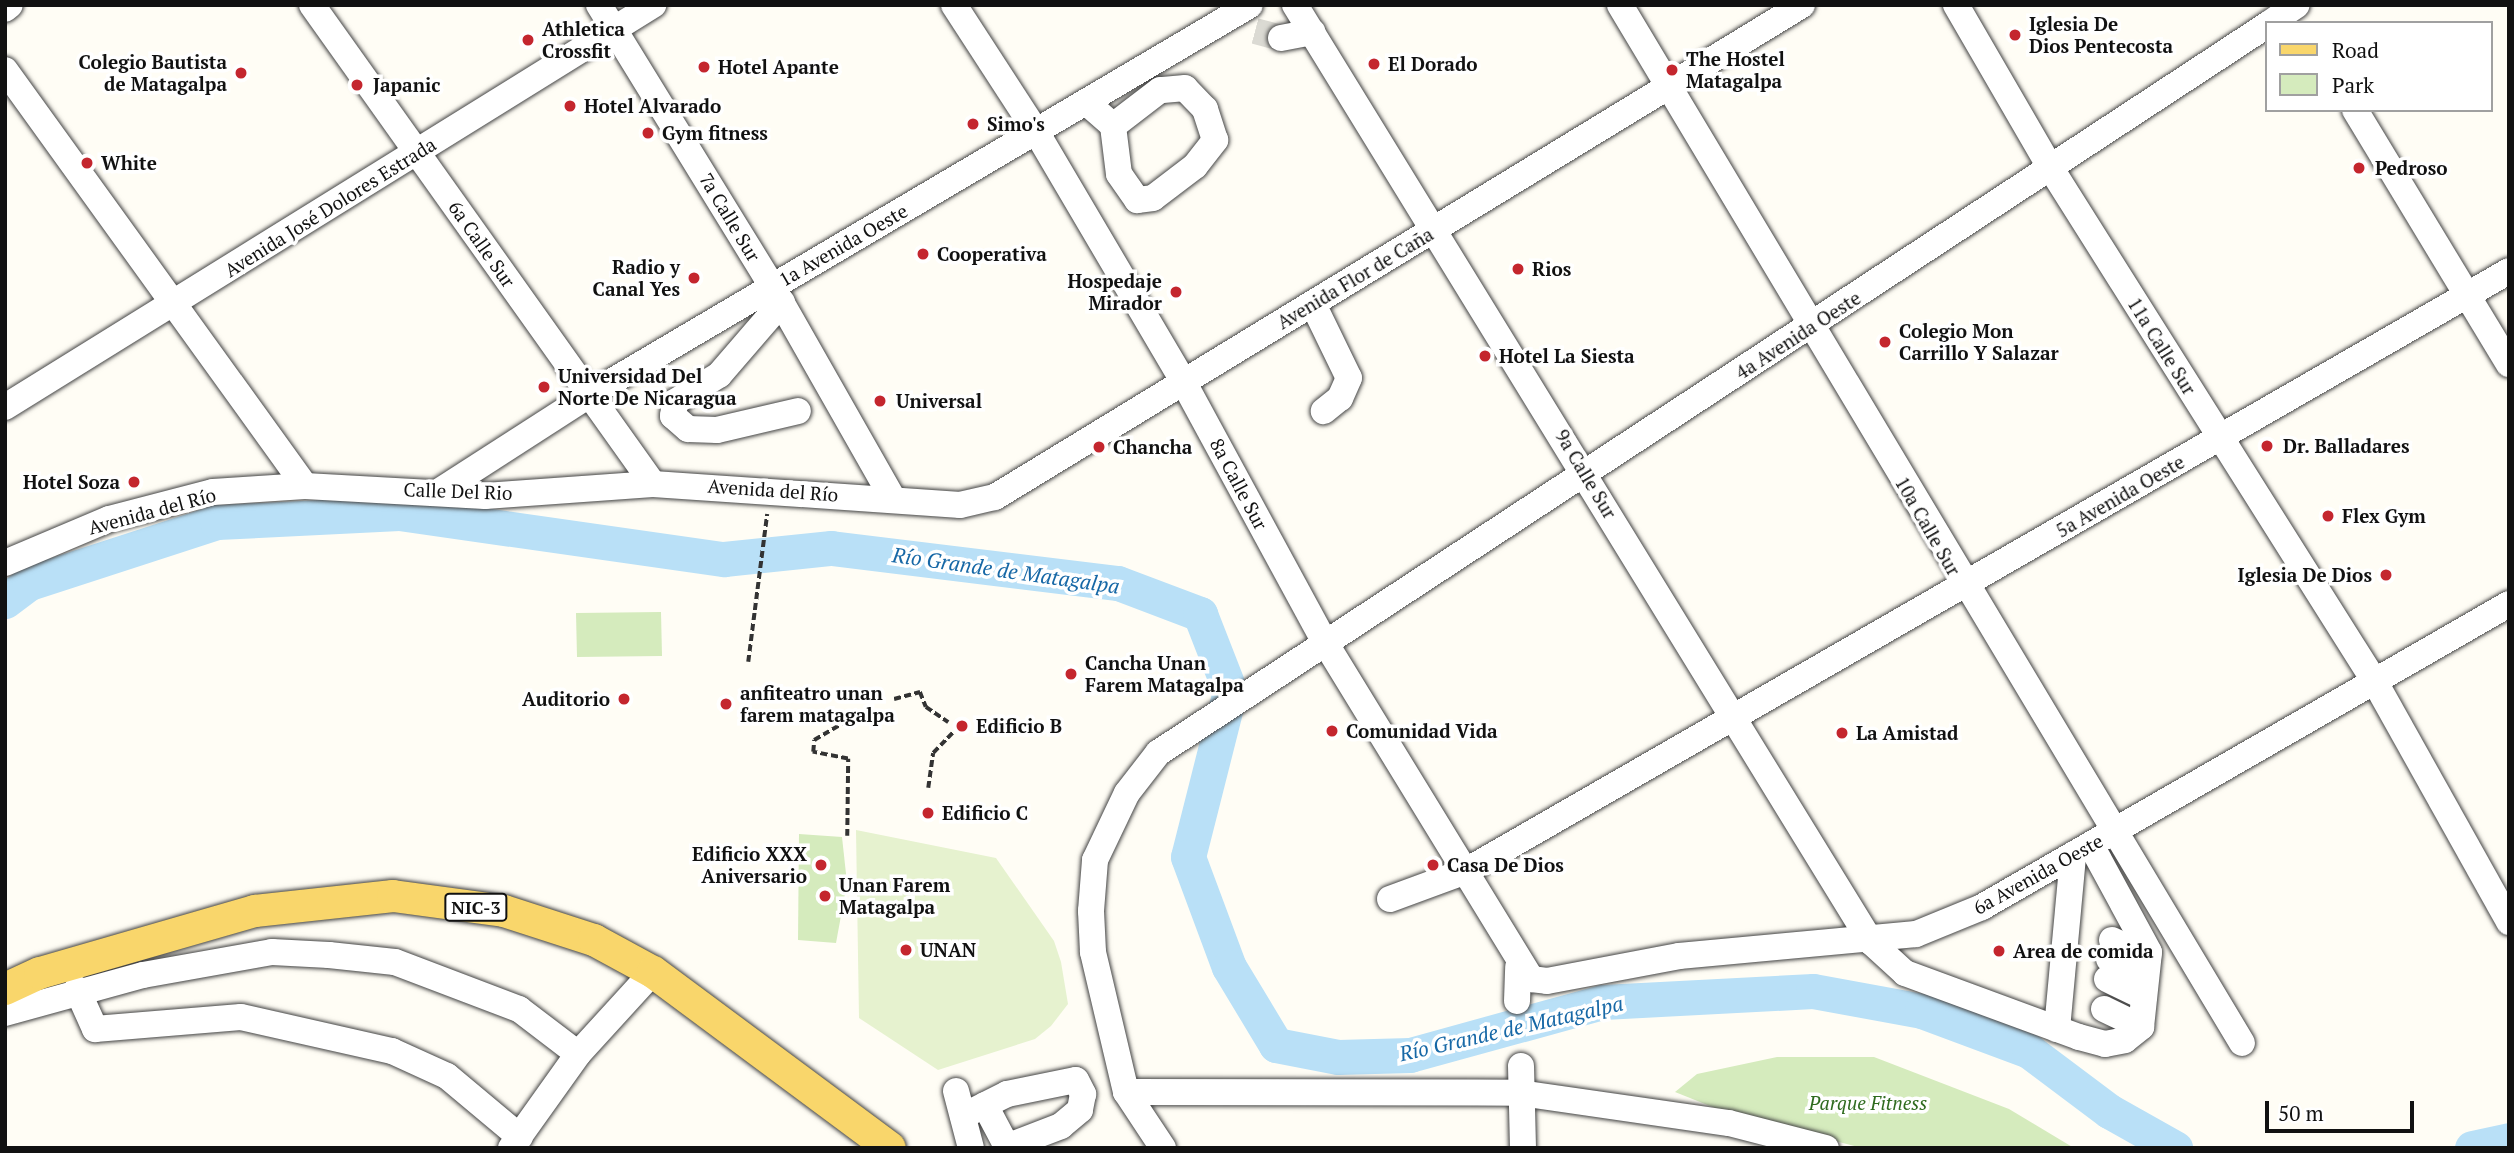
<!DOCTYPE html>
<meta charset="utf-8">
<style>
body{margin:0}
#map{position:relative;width:2514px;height:1153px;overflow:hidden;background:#fffdf5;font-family:"PT Serif",serif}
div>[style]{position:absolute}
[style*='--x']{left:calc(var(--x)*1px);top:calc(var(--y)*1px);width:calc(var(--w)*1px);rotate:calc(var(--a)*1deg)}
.green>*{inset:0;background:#d5ebbd}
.pitch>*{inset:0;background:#e6f2cf}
.stream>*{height:6px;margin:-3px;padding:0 3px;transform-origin:3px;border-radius:3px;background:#b9e0f7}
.river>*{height:35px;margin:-17.5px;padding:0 17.5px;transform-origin:17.5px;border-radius:17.5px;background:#b9e0f7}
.minor-tunnel>*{height:26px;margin-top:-13px;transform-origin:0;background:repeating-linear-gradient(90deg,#dbdad3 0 26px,transparent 0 39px)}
.path>*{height:3.5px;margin-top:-1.75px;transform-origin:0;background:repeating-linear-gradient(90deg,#333 0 7px,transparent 0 10.5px)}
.roads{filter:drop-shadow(0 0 2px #444) drop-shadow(0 0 2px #444)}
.minor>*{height:26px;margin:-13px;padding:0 13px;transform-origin:13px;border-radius:13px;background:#fff}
.major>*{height:32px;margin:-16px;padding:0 16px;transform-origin:16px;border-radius:16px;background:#f9d66b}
.dots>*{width:19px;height:19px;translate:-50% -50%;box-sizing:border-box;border:4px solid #fff;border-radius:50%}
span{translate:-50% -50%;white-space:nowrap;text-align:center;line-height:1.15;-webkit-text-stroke:7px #fff;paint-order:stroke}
.shield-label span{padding:2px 5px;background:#fff;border:2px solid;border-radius:5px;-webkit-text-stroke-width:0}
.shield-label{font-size:18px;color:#111;font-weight:700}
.poi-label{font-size:19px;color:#111;font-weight:700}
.left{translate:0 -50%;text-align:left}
.right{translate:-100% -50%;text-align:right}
.street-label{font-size:19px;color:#111}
.park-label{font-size:19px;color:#2f6b1f;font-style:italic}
.water-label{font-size:21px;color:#1768a6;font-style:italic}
.frame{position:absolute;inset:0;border:7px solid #111;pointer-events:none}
.legend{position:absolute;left:2265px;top:21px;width:228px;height:91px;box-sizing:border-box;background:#fff;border:2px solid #a0a0a0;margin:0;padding:9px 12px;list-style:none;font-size:21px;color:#111}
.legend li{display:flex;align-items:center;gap:14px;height:35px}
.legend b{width:35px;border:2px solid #a0a0a0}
.scale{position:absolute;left:2265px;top:1101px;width:149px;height:32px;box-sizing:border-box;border:4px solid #111;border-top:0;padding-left:9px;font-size:21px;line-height:24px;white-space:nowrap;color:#111;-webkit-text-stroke:5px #fff;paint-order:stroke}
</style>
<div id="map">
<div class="green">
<i style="clip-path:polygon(661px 612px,662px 656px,577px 657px,576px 613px)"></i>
<i style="clip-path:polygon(799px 834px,842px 837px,847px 883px,836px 943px,798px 940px)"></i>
<i style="clip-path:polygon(1777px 1057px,1874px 1057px,2009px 1109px,2074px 1148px,1862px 1148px,1725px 1112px,1675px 1092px,1697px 1074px)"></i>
</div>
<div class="pitch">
<i style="clip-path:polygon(856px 830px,996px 858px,1054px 941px,1061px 962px,1068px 1004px,1051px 1026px,1035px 1039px,938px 1070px,859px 1018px)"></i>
</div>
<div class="stream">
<i style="--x:20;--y:570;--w:16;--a:55"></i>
</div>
<div class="river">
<i style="--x:5;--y:601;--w:30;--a:-37"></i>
<i style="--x:29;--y:583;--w:198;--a:-18"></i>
<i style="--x:217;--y:522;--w:182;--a:-2.8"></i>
<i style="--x:399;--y:513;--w:328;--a:8.1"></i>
<i style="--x:724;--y:559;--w:108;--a:-5.9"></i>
<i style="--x:831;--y:548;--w:289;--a:7"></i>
<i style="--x:1118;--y:583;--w:88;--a:20.7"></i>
<i style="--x:1200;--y:614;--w:83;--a:68.7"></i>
<i style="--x:1230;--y:691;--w:171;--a:104.2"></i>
<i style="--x:1188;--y:857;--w:117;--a:69.6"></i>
<i style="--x:1229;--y:967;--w:91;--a:58.9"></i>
<i style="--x:1276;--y:1045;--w:63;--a:11"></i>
<i style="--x:1338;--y:1057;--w:72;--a:-1.6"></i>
<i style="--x:1410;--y:1055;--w:200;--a:-15.4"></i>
<i style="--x:1603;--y:1002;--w:210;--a:-3"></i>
<i style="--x:1813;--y:991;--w:111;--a:10.4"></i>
<i style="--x:1922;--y:1011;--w:114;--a:20.5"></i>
<i style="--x:2029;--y:1051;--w:100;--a:36.9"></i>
<i style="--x:2109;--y:1111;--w:76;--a:29.3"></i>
<i style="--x:2472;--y:1148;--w:38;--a:-12"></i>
</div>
<div class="minor-tunnel">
<i style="--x:1255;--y:31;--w:27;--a:15"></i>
</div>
<div class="path">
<i style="--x:748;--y:662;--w:149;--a:-82.7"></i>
<i style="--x:894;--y:699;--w:27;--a:-15"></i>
<i style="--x:920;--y:692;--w:16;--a:68"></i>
<i style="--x:926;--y:707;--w:27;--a:34"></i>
<i style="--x:928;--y:788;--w:35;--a:-82"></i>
<i style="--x:933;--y:753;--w:30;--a:-46"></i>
<i style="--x:847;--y:836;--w:77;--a:-89.3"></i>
<i style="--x:848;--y:759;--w:36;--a:-169"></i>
<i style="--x:813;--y:752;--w:12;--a:-85"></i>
<i style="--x:814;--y:740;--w:56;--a:-30.3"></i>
</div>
<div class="roads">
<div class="minor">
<i style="--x:312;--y:5;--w:588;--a:54.55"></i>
<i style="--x:599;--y:5;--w:330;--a:58.4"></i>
<i style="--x:772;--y:286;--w:245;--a:60.4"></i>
<i style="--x:954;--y:5;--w:153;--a:57"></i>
<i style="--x:1037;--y:133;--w:290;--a:59.5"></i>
<i style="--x:1184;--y:383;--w:291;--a:61.5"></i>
<i style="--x:1323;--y:639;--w:399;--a:58.5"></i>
<i style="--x:1531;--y:979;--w:16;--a:7"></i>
<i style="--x:1547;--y:981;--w:134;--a:-10.7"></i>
<i style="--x:1679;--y:956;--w:238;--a:-5.3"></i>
<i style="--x:1916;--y:934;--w:71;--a:-22.2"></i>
<i style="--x:1982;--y:907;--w:608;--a:-29.9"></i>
<i style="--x:1295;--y:5;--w:1100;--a:58.42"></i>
<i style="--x:1871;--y:942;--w:46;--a:42.4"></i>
<i style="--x:1905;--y:973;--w:185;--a:20.2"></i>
<i style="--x:2079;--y:1037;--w:27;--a:15"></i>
<i style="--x:2105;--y:1044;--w:20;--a:-11"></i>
<i style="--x:2125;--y:1040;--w:21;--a:-39"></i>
<i style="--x:2141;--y:1027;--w:75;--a:-83.9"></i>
<i style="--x:2149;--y:952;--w:122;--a:-118.5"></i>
<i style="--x:1620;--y:5;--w:1210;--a:59.07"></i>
<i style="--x:1956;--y:5;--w:187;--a:59.9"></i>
<i style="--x:2050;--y:167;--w:609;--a:57.75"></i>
<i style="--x:2375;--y:682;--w:275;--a:60.8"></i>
<i style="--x:5;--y:9;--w:6;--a:-39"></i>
<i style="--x:2270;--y:23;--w:32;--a:-34"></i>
<i style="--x:1281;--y:38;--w:32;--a:-11"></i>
<i style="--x:5;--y:70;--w:513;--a:54.2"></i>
<i style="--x:1087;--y:103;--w:35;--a:41"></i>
<i style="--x:1113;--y:126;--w:48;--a:82.9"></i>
<i style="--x:1119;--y:174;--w:32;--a:55"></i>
<i style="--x:1137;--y:200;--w:16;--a:-7"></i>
<i style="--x:1153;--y:198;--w:53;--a:-37.3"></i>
<i style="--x:1195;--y:166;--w:33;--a:-52"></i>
<i style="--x:1215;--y:140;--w:33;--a:-108"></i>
<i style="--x:1205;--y:109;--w:29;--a:-134"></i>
<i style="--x:1185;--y:88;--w:25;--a:175"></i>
<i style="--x:1160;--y:90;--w:59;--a:142.5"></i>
<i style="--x:2355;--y:110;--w:297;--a:58.8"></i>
<i style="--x:782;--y:302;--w:96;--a:130.8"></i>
<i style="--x:719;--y:375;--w:52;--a:148.5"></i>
<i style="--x:675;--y:402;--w:14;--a:98"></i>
<i style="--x:673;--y:416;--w:20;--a:41"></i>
<i style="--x:688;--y:429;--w:29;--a:2"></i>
<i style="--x:717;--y:430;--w:83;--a:-13.2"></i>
<i style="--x:1313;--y:304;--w:82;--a:64.1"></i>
<i style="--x:1349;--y:378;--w:22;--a:114"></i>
<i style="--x:1340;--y:398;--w:21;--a:141"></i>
<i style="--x:5;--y:407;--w:763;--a:-31.81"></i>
<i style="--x:440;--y:491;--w:177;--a:-32.8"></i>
<i style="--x:589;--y:395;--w:767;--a:-30.54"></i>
<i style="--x:5;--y:563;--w:113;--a:-22.9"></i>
<i style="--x:109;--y:519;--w:107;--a:-14.6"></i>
<i style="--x:213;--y:492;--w:92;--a:-3.7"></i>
<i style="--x:305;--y:486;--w:180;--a:3.2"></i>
<i style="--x:485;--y:496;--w:168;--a:-4.1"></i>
<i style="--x:653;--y:484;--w:308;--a:3.9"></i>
<i style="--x:960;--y:505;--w:36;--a:-13"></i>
<i style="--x:995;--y:497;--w:945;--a:-31.37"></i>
<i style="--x:1390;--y:899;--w:81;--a:-20.2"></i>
<i style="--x:1466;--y:871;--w:1203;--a:-29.91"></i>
<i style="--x:2112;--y:940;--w:40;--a:25"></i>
<i style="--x:2109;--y:959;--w:41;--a:25.9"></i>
<i style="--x:2107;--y:979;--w:41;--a:25.9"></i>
<i style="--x:77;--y:989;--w:44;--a:65.8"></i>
<i style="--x:95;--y:1029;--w:146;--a:-4.7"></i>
<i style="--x:241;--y:1017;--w:155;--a:12.7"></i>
<i style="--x:392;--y:1051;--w:60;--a:24.4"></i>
<i style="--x:447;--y:1076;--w:95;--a:39.9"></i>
<i style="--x:1517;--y:1001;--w:34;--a:-88"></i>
<i style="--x:2104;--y:1009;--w:41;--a:25.9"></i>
<i style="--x:5;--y:1013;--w:143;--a:-15.4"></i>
<i style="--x:143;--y:975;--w:131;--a:-10.1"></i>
<i style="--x:272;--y:952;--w:57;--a:3"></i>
<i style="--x:329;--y:955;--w:66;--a:6.1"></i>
<i style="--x:395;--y:962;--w:133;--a:20.8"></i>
<i style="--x:519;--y:1009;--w:74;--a:37.3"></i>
<i style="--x:2057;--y:1029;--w:175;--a:-84.7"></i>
<i style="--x:1521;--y:1066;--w:82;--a:88.6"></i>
<i style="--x:956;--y:1091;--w:59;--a:75.3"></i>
<i style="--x:1126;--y:1092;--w:394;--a:0.1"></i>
<i style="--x:1520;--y:1093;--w:211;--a:8.2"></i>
<i style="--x:1729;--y:1123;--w:100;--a:14.5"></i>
<i style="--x:963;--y:1116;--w:49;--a:-26.6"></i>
<i style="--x:1007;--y:1094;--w:70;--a:-11.5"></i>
<i style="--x:1076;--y:1080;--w:16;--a:63"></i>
<i style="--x:1083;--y:1094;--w:16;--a:101"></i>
<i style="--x:1080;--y:1110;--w:25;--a:140"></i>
<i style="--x:1061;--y:1126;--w:50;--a:159"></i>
<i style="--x:1014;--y:1144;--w:9;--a:-174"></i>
<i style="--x:1005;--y:1143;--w:43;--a:-117.8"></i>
<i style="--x:511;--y:1148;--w:115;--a:-54.5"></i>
<i style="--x:578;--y:1054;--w:111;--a:-47.6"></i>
<i style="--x:1163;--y:1148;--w:67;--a:-123.5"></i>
<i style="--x:1126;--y:1092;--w:144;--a:-103.3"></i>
<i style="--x:1093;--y:952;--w:41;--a:-92.8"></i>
<i style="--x:1091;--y:911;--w:51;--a:-85.5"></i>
<i style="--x:1095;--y:860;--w:74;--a:-64.5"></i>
<i style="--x:1127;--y:793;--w:51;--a:-52.2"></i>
<i style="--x:1158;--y:753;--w:1327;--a:-33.28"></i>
</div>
<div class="major">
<i style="--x:5;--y:989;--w:38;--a:-25"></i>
<i style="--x:40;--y:973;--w:224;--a:-16.1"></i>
<i style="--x:255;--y:911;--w:139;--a:-6.2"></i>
<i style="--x:393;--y:896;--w:112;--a:7.7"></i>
<i style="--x:504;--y:911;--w:95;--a:17.9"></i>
<i style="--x:594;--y:940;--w:67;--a:28.5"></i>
<i style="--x:653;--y:972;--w:295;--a:36.6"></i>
</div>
</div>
<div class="dots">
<i style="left:2015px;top:35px;background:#c4262e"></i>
<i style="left:528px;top:40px;background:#c4262e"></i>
<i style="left:1374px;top:64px;background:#c4262e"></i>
<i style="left:704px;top:67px;background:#c4262e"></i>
<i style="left:1672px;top:70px;background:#c4262e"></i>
<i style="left:241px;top:73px;background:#c4262e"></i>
<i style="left:357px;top:85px;background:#c4262e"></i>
<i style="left:570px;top:106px;background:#c4262e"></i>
<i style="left:973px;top:124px;background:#c4262e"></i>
<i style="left:648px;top:133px;background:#c4262e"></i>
<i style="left:87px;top:163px;background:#c4262e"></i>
<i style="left:2359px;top:168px;background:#c4262e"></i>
<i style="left:923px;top:254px;background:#c4262e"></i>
<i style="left:1518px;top:269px;background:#c4262e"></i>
<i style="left:694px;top:278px;background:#c4262e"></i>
<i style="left:1176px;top:292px;background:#c4262e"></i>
<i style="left:1885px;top:342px;background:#c4262e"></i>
<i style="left:1485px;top:356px;background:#c4262e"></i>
<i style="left:544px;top:387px;background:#c4262e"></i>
<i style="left:880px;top:401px;background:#c4262e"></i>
<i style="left:2267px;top:446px;background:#c4262e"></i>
<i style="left:1099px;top:447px;background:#c4262e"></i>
<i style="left:134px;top:482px;background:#c4262e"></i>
<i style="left:2328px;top:516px;background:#c4262e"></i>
<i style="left:2386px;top:575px;background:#c4262e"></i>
<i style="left:1071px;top:674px;background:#c4262e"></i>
<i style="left:624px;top:699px;background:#c4262e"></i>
<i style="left:726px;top:704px;background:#c4262e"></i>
<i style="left:962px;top:726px;background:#c4262e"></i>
<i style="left:1332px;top:731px;background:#c4262e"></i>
<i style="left:1842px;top:733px;background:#c4262e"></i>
<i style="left:928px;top:813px;background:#c4262e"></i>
<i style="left:821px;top:865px;background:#c4262e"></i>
<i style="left:1433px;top:865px;background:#c4262e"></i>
<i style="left:825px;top:896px;background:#c4262e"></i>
<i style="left:906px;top:950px;background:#c4262e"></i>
<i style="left:1999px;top:951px;background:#c4262e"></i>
</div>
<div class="shield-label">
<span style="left:476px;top:907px">NIC-3</span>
</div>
<div class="poi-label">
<span class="left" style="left:2029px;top:35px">Iglesia De<br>Dios Pentecosta</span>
<span class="left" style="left:542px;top:40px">Athletica<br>Crossfit</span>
<span class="left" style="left:1686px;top:70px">The Hostel<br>Matagalpa</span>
<span class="right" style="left:227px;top:73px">Colegio Bautista<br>de Matagalpa</span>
<span class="left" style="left:1388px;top:64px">El Dorado</span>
<span class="left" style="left:718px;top:67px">Hotel Apante</span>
<span class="left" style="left:373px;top:85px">Japanic</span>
<span class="left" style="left:584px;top:106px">Hotel Alvarado</span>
<span class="left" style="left:987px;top:124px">Simo's</span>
<span class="left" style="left:662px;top:133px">Gym fitness</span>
<span class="left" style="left:101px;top:163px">White</span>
<span class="left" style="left:2375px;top:168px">Pedroso</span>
<span class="left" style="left:937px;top:254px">Cooperativa</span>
<span class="right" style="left:680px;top:278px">Radio y<br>Canal Yes</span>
<span class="left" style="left:1532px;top:269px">Rios</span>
<span class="right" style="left:1162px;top:292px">Hospedaje<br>Mirador</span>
<span class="left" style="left:1899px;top:342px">Colegio Mon<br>Carrillo Y Salazar</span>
<span class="left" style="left:1499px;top:356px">Hotel La Siesta</span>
<span class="left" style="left:558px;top:387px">Universidad Del<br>Norte De Nicaragua</span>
<span class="left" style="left:896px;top:401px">Universal</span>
<span class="left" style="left:2283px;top:446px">Dr. Balladares</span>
<span class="left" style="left:1113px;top:447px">Chancha</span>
<span class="right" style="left:120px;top:482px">Hotel Soza</span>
<span class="left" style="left:2342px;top:516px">Flex Gym</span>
<span class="right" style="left:2372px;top:575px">Iglesia De Dios</span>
<span class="left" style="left:1085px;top:674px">Cancha Unan<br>Farem Matagalpa</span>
<span class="left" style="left:740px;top:704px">anfiteatro unan<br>farem matagalpa</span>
<span class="right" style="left:610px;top:699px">Auditorio</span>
<span class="left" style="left:976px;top:726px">Edificio B</span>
<span class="left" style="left:1346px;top:731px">Comunidad Vida</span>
<span class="left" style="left:1856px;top:733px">La Amistad</span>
<span class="left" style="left:942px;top:813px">Edificio C</span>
<span class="right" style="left:807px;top:865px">Edificio XXX<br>Aniversario</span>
<span class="left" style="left:1447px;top:865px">Casa De Dios</span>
<span class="left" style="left:839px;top:896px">Unan Farem<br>Matagalpa</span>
<span class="left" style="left:920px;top:950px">UNAN</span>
<span class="left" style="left:2013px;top:951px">Area de comida</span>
</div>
<div class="street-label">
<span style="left:330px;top:207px;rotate:-32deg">Avenida José Dolores Estrada</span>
<span style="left:730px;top:217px;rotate:59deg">7a Calle Sur</span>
<span style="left:482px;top:244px;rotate:55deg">6a Calle Sur</span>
<span style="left:843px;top:245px;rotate:-30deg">1a Avenida Oeste</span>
<span style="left:1355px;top:278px;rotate:-31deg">Avenida Flor de Caña</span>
<span style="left:1798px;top:335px;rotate:-33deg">4a Avenida Oeste</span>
<span style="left:2162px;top:346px;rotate:58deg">11a Calle Sur</span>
<span style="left:1586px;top:474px;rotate:59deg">9a Calle Sur</span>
<span style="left:1239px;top:484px;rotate:62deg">8a Calle Sur</span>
<span style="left:773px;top:490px;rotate:4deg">Avenida del Río</span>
<span style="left:458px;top:491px;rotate:2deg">Calle Del Rio</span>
<span style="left:2120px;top:496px;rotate:-30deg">5a Avenida Oeste</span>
<span style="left:152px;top:511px;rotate:-15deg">Avenida del Río</span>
<span style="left:1928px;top:526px;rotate:60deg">10a Calle Sur</span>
<span style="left:2038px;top:874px;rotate:-29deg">6a Avenida Oeste</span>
</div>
<div class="park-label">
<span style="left:1868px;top:1103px">Parque Fitness</span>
</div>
<div class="water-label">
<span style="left:1006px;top:570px;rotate:8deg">Río Grande de Matagalpa</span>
<span style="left:1511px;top:1028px;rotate:-13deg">Río Grande de Matagalpa</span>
</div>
<div class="frame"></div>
<ul class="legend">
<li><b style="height:9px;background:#f9d66b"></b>Road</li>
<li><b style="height:19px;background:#d5ebbd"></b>Park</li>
</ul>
<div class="scale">50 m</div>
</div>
